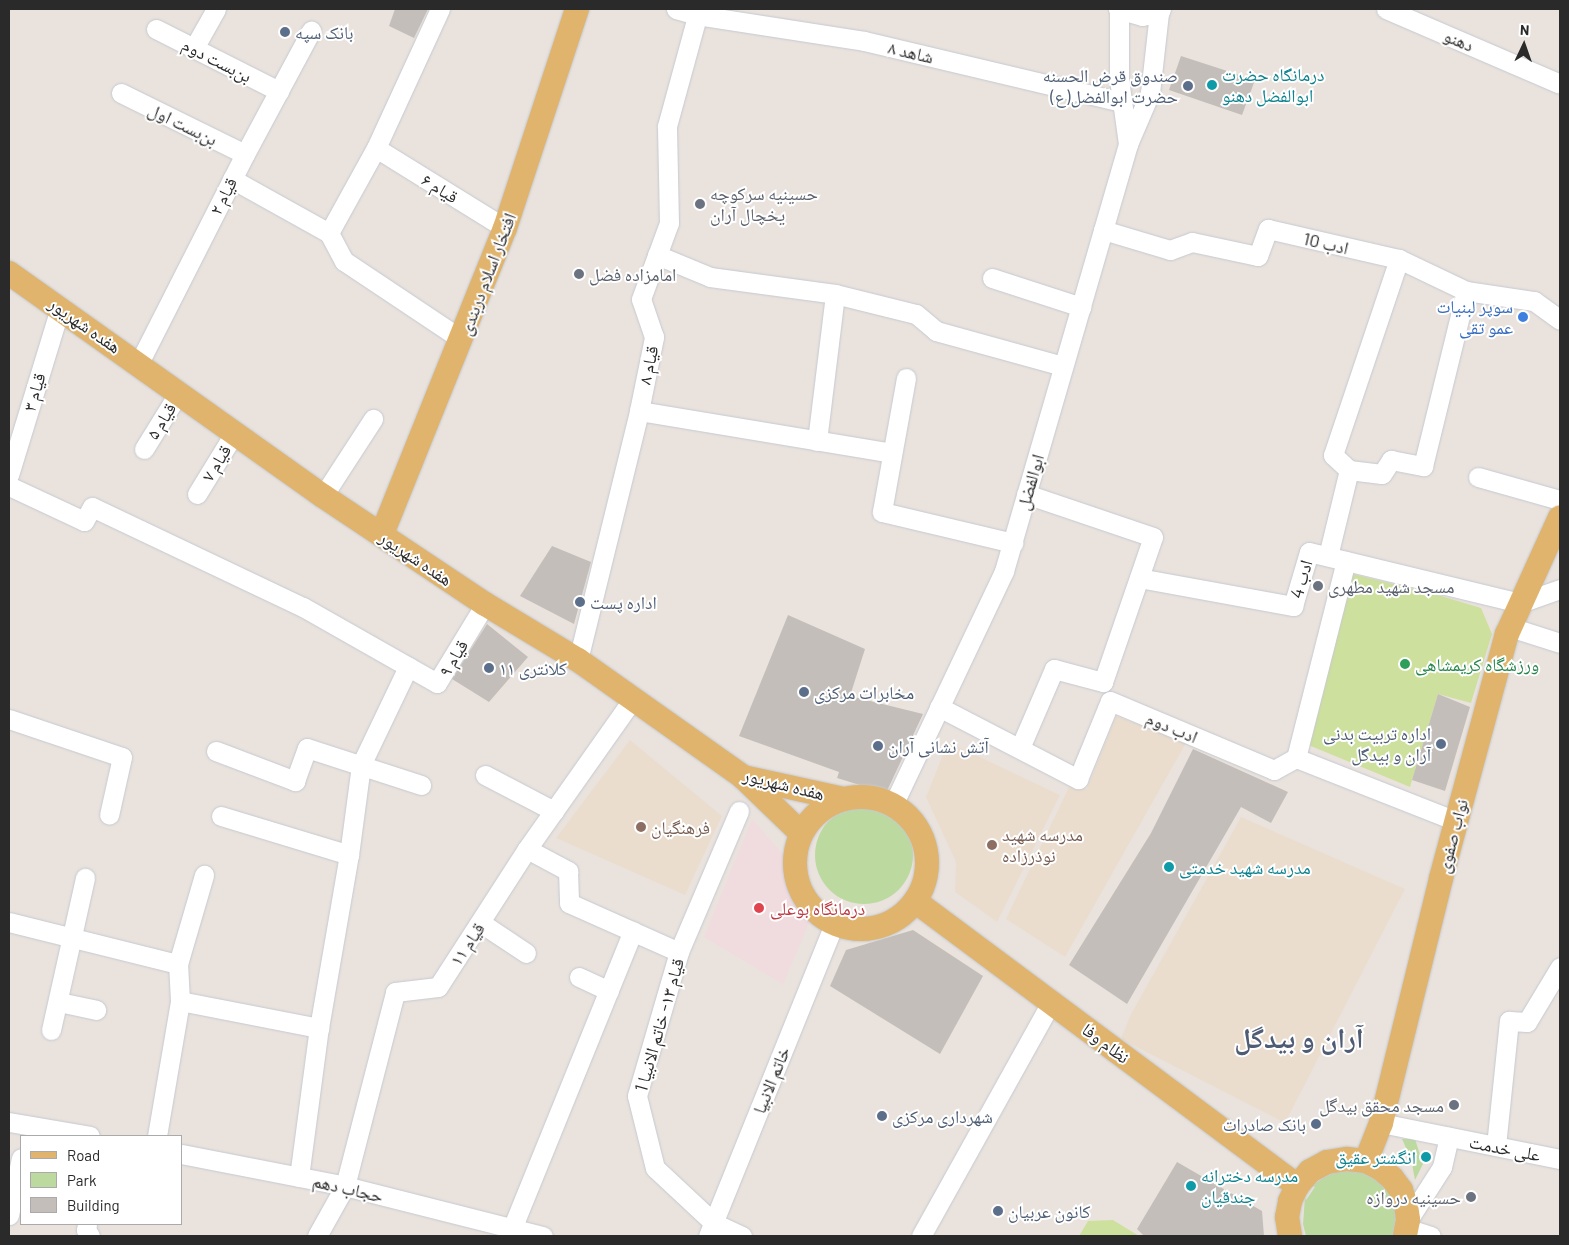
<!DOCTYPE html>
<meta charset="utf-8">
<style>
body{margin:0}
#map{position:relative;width:1569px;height:1245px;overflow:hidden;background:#eae3dd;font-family:Barlow,"Noto Naskh Arabic",sans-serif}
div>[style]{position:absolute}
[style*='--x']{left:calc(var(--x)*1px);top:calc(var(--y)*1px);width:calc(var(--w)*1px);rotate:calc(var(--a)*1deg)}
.education>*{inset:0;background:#eaddce}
.medical>*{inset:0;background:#f0dbdf}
.green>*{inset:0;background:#bcdaa0}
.round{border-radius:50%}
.pitch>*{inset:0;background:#cee09d}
.building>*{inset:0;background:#c3beb9}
.roads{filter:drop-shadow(0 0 1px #c5c9d1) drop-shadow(0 0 1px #c5c9d1)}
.minor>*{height:19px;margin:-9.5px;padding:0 9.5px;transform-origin:9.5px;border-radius:9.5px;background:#fff}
.major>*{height:24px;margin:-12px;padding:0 12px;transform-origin:12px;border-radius:12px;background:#e0b46c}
.major>.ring{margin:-12px;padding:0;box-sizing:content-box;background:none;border:24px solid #e0b46c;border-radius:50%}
.dots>*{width:14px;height:14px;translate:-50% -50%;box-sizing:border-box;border:2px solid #fff;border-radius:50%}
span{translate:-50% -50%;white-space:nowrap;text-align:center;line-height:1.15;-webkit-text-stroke:4px #fff;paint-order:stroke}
.service-label{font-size:18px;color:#4e5e75}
.left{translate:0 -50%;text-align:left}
.right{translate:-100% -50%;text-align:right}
.street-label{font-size:18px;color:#2a2a2a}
.culture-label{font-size:18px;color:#0d838f}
.worship-label{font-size:18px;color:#5b616d}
.shop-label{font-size:18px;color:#366cbe}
.leisure-label{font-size:18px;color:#27864d}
.education-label{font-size:18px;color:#785e54}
.health-label{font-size:18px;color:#be3a42}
.town-label{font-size:28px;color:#4f5c75;font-weight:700}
.frame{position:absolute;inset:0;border:10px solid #2a2a2a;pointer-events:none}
.legend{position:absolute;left:20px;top:1135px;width:162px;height:90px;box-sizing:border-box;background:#fff;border:1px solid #aaa;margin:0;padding:6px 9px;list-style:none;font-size:15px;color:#2a2a2a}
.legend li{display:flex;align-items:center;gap:10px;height:25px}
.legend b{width:25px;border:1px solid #aaa}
.north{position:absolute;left:1499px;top:20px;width:50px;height:50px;-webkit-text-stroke:4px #fff;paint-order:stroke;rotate:3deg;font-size:14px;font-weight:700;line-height:20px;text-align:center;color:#2a2a2a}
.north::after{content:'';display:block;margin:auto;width:18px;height:22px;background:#2a2a2a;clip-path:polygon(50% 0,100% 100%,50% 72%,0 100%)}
</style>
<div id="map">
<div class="education">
<i style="clip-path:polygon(1116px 716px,1186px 743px,1065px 957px,1006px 919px,1069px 787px,1087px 789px)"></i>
<i style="clip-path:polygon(630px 740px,722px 816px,685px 895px,556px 838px)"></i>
<i style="clip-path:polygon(948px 742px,1060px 795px,997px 922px,955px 892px,956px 862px,926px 797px)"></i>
<i style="clip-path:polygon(1241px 817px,1405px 889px,1285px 1123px,1121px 1039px,1130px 1016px)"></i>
</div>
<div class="medical">
<i style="clip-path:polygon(752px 819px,785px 857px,797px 895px,810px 921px,783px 984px,704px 937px)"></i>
</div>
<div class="green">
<i class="round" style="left:815px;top:806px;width:98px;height:98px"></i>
<i style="clip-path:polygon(1402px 1139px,1415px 1139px,1423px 1164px,1415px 1180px,1411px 1159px)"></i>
<i style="clip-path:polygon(1344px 1170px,1361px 1171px,1376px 1177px,1388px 1187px,1399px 1218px,1395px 1236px,1306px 1236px,1303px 1224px,1305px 1197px,1306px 1200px,1315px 1187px,1312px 1186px,1321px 1179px,1335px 1172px)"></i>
</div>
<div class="pitch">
<i style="clip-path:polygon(1349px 573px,1441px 596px,1481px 608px,1492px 634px,1471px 703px,1438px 694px,1410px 787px,1306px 744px)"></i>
<i style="clip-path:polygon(1113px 1220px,1139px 1236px,1079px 1236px,1088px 1221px)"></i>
</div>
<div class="building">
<i style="clip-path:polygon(395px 9px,428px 9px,414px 38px,389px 26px)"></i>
<i style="clip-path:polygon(1181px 56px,1255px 80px,1242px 115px,1169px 90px)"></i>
<i style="clip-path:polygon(552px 546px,591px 562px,574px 624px,520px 596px)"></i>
<i style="clip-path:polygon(788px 615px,865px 649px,850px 696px,923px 714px,886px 793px,837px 778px,839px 772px,739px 736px)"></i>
<i style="clip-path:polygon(487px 624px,528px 657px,489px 702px,452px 679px)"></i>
<i style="clip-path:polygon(1438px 694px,1470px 707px,1445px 791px,1412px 780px)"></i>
<i style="clip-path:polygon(1193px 749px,1288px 792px,1271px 823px,1241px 807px,1127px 1004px,1069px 965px,1151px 833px)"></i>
<i style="clip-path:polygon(913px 930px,983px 976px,940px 1054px,830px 986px,846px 950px)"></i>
<i style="clip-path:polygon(1177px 1162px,1262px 1211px,1264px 1236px,1144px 1236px,1137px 1229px)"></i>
</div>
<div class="roads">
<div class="minor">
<i style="--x:676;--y:9;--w:22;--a:16"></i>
<i style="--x:697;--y:15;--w:169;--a:8.8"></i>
<i style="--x:864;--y:41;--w:265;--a:13.3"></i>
<i style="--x:1118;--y:9;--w:25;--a:16"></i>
<i style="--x:1142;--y:16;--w:17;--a:-10"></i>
<i style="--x:1159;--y:13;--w:4;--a:-63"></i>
<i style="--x:1386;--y:9;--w:189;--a:23.3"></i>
<i style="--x:1119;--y:10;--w:69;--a:90"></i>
<i style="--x:1119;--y:79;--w:66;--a:82.1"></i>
<i style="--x:156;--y:29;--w:138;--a:26.8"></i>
<i style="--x:194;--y:48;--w:45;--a:-60.6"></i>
<i style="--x:121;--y:93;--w:138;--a:26.2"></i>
<i style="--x:376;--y:148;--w:152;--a:31.8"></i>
<i style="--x:232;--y:179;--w:111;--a:29.1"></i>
<i style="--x:329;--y:233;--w:32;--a:62"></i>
<i style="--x:344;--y:261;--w:141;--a:33.7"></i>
<i style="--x:1103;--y:230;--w:70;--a:16.6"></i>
<i style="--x:1170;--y:250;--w:23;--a:-20"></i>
<i style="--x:1192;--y:242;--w:67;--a:12"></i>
<i style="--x:1258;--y:256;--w:29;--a:-70"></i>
<i style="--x:1268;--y:229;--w:134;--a:12.9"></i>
<i style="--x:1399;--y:259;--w:74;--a:25.5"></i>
<i style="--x:1466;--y:291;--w:69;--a:8.4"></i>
<i style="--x:1534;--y:301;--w:32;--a:36"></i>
<i style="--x:329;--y:233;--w:97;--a:-61.1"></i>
<i style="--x:376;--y:148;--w:153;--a:-65.3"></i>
<i style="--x:657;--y:255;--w:57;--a:22.5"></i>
<i style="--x:710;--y:277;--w:126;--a:7.7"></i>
<i style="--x:835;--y:294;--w:83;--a:13.9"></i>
<i style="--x:916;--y:314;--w:26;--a:40"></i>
<i style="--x:936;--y:331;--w:132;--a:15.4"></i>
<i style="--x:992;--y:278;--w:94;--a:18"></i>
<i style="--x:139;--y:363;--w:234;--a:-63.1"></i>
<i style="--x:245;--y:154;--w:140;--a:-61.8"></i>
<i style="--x:906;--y:378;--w:136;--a:100.2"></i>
<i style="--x:882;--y:512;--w:135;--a:13.3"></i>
<i style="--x:639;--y:411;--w:256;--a:9.4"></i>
<i style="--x:817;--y:441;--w:148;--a:-83"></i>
<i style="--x:144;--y:449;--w:65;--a:-58.3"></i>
<i style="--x:1349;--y:470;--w:33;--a:7"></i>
<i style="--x:1382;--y:474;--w:17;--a:-57"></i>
<i style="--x:1391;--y:460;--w:33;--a:11"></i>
<i style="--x:1423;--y:466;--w:180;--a:-76.2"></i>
<i style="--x:9;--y:475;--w:175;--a:-73"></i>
<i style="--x:1478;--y:477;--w:85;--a:15.7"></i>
<i style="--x:9;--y:486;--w:83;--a:25"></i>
<i style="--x:84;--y:521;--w:16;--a:-60"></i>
<i style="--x:92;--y:507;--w:233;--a:25.4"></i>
<i style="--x:303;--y:607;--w:154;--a:29.6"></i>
<i style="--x:437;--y:683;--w:92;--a:-58.7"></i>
<i style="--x:197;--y:494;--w:73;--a:-58.5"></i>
<i style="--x:323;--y:496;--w:92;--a:-57"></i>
<i style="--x:1328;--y:556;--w:89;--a:-76.3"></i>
<i style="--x:1349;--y:470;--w:22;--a:-137"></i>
<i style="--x:1333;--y:455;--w:207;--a:-71.4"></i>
<i style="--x:1139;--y:578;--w:157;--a:10.3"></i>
<i style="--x:1293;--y:606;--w:56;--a:-73.5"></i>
<i style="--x:1309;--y:552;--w:217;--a:13.6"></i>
<i style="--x:1520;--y:603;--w:42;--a:-19.3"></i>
<i style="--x:1510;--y:627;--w:52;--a:17.7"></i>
<i style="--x:578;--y:660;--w:256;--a:-76.2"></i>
<i style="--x:639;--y:411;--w:76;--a:-78.5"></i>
<i style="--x:654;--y:337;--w:40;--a:-108.9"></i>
<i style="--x:641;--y:299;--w:81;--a:-69.8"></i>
<i style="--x:669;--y:223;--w:97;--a:-91.2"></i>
<i style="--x:667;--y:126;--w:121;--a:-74.7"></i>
<i style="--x:939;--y:707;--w:157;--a:27.4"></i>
<i style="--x:1078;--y:779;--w:84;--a:-67.7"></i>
<i style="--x:1110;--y:701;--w:178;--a:22.8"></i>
<i style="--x:1274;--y:770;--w:25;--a:-29"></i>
<i style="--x:1296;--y:758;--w:172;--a:21.5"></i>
<i style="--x:9;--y:719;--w:119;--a:18.6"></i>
<i style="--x:122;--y:757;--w:59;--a:102.6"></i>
<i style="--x:1020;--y:748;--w:86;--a:-66.7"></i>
<i style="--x:1054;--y:669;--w:51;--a:14.9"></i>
<i style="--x:1103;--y:682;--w:153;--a:-71"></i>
<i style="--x:1153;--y:537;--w:134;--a:-161.3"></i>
<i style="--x:216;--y:751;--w:85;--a:20.8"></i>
<i style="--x:295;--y:781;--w:35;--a:-70"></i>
<i style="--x:307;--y:748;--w:120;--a:18"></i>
<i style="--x:1296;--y:758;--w:203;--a:-75.8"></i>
<i style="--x:485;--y:775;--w:78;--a:27.6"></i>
<i style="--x:893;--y:805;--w:259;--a:-64.6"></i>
<i style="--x:1004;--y:571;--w:445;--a:-73.8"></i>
<i style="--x:1128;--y:144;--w:56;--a:-66.7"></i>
<i style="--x:1150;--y:93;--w:81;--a:-83.6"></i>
<i style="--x:739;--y:811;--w:153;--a:113.1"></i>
<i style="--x:679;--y:952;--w:150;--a:106.3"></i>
<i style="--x:637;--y:1096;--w:74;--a:76"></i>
<i style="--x:655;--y:1168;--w:81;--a:43"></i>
<i style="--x:714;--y:1223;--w:31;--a:25"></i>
<i style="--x:221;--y:816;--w:134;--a:16.9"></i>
<i style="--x:527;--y:849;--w:47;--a:28.2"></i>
<i style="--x:568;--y:871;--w:32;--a:88"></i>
<i style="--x:569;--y:903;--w:120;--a:24"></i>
<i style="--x:9;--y:922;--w:174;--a:14"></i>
<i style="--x:481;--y:923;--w:54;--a:33.7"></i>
<i style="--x:579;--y:977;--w:33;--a:25"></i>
<i style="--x:180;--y:1001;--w:142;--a:11"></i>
<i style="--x:59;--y:1002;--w:38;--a:12"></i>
<i style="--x:51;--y:1030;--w:156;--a:-77.4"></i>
<i style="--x:9;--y:1122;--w:82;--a:9.8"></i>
<i style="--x:1381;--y:1123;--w:183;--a:11.4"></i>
<i style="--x:157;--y:1136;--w:137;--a:-80.3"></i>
<i style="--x:180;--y:1001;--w:37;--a:-93"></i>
<i style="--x:178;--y:964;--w:93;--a:-73.7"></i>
<i style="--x:1496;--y:1146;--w:126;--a:-84.1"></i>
<i style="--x:1509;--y:1021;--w:18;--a:3"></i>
<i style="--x:1527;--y:1022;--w:64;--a:-59"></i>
<i style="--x:181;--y:1154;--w:167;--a:11"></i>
<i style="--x:345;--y:1186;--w:204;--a:14.2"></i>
<i style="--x:299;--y:1177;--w:150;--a:-82.4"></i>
<i style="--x:319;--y:1028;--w:176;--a:-80.2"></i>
<i style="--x:349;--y:855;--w:91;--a:-82.4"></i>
<i style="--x:361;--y:765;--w:109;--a:-64.4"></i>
<i style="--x:9;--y:1215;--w:58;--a:-78.1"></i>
<i style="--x:1408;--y:1220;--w:63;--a:-57.3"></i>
<i style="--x:1442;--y:1167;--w:31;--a:-77"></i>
<i style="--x:87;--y:1224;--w:6;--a:99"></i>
<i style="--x:86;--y:1230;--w:7;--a:56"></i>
<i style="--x:1406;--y:1228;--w:26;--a:18"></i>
<i style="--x:317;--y:1236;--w:57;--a:-60.8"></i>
<i style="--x:345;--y:1186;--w:200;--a:-75.5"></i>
<i style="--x:395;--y:992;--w:43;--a:-6.6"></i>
<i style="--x:438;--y:987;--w:164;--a:-57.2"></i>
<i style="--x:527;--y:849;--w:182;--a:-54.8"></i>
<i style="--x:509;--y:1236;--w:329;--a:-67.9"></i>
<i style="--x:708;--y:1236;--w:336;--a:-68"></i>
<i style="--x:921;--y:1236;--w:268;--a:-60.9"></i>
</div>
<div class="major">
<i style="--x:9;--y:273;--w:385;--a:35.4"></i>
<i style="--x:323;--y:496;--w:195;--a:33.7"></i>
<i style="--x:485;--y:604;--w:109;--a:31.1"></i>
<i style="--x:578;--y:660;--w:202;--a:35.3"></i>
<i style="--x:743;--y:777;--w:103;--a:12.3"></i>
<i style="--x:382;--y:534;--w:330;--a:-68.1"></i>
<i style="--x:505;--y:228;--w:231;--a:-71.8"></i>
<i style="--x:743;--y:777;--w:81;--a:44"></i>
<i class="ring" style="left:795px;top:797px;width:108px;height:108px"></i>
<i style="--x:915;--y:901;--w:477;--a:36.7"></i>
<i style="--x:1366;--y:1161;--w:41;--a:-68.5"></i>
<i style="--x:1381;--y:1123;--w:252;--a:-76.2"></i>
<i style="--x:1441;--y:878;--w:253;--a:-74.9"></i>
<i style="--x:1507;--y:634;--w:128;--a:-65.6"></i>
<i style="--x:1290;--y:1236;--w:19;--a:-99"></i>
<i style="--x:1287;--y:1217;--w:16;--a:-79"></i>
<i style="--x:1290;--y:1201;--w:17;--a:-65"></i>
<i style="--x:1297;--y:1186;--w:20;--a:-49"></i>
<i style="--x:1310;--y:1171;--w:19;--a:-28"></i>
<i style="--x:1327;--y:1162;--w:20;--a:-9"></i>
<i style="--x:1347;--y:1159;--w:19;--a:6"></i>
<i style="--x:1366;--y:1161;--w:16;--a:27"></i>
<i style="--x:1380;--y:1168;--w:16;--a:40"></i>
<i style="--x:1392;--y:1178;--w:15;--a:53"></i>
<i style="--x:1401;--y:1190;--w:16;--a:72"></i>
<i style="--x:1406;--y:1205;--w:15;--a:82"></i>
<i style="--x:1408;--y:1220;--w:16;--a:101"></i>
</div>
</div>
<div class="dots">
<i style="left:285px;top:32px;background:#5c6f8a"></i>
<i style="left:1212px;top:85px;background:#0f9aa8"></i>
<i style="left:1188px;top:86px;background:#5c6f8a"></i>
<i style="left:700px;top:204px;background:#6b7280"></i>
<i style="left:579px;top:274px;background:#6b7280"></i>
<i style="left:1523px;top:317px;background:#3f7fe0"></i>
<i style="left:1318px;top:586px;background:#6b7280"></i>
<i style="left:580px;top:602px;background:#5c6f8a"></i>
<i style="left:1405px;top:664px;background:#2e9e5b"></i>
<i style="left:489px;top:668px;background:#5c6f8a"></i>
<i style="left:804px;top:692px;background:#5c6f8a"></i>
<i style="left:1441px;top:744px;background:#5c6f8a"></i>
<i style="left:878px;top:746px;background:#5c6f8a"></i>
<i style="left:641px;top:827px;background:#8d6e63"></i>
<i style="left:992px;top:845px;background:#8d6e63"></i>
<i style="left:1169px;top:867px;background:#0f9aa8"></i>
<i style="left:759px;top:908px;background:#e0444e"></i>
<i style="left:1454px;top:1105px;background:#6b7280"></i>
<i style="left:882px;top:1116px;background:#5c6f8a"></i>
<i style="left:1316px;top:1124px;background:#5c6f8a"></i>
<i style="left:1426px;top:1157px;background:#0f9aa8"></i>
<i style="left:1191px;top:1186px;background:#0f9aa8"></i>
<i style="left:1471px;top:1197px;background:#6b7280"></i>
<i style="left:998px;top:1211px;background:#5c6f8a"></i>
</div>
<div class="service-label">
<span class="left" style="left:295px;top:32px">بانک سپه</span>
<span class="right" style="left:1178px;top:86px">صندوق قرض الحسنه<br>حضرت ابوالفضل(ع)</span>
<span class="left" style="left:590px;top:602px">اداره پست</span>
<span class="left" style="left:499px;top:668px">کلانتری ۱۱</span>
<span class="left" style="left:814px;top:692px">مخابرات مرکزی</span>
<span class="right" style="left:1431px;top:744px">اداره تربیت بدنی<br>آران و بیدگل</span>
<span class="left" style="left:888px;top:746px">آتش نشانی آران</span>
<span class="left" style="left:892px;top:1116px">شهرداری مرکزی</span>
<span class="right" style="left:1306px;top:1124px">بانک صادرات</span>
<span class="left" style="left:1008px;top:1211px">کانون عربیان</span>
</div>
<div class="street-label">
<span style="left:1459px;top:40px;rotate:23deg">دهنو</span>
<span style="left:911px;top:52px;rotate:13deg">شاهد ۸</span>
<span style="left:217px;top:60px;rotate:27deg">بن‌بست دوم</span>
<span style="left:183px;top:124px;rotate:26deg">بن‌بست اول</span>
<span style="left:440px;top:188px;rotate:32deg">قیام ۶</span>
<span style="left:223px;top:196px;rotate:-63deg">قیام ۲</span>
<span style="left:1326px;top:243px;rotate:13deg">ادب 10</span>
<span style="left:487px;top:274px;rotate:-69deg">افتخار اسلام دربندی</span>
<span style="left:85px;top:325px;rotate:35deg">هفده شهریور</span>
<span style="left:648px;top:365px;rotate:-78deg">قیام ۸</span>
<span style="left:34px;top:392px;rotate:-73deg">قیام ۳</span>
<span style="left:161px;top:421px;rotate:-58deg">قیام ۵</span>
<span style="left:216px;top:463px;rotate:-58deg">قیام ۷</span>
<span style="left:1030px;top:482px;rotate:-74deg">ابوالفضل</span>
<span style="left:416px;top:558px;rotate:34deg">هفده شهریور</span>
<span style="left:1301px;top:579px;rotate:-74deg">ادب 4</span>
<span style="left:453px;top:658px;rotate:-59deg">قیام ۹</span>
<span style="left:1172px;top:727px;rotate:23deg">ادب دوم</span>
<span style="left:784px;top:784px;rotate:14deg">هفده شهریور</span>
<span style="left:1452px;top:836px;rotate:-75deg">نواب صفوی</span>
<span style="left:467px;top:944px;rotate:-56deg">قیام ۱۱</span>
<span style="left:659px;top:1025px;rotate:-74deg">قیام ۱۳- خاتم الانبیا 1</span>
<span style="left:1106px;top:1043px;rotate:37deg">نظام وفا</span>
<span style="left:771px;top:1080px;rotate:-68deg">خاتم الانبیا</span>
<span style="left:1505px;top:1148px;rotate:11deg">علی خدمت</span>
<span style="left:348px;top:1188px;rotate:13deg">حجاب دهم</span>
</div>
<div class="culture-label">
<span class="left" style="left:1222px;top:85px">درمانگاه حضرت<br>ابوالفضل دهنو</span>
<span class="left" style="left:1179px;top:867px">مدرسه شهید خدمتی</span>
<span class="right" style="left:1416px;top:1157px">انگشتر عقیق</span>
<span class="left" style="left:1201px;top:1186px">مدرسه دخترانه<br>جندقیان</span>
</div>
<div class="worship-label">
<span class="left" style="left:710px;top:204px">حسینیه سرکوچه<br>یخچال آران</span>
<span class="left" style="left:589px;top:274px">امامزاده فضل</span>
<span class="left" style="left:1328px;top:586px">مسجد شهید مطهری</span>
<span class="right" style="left:1444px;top:1105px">مسجد محقق بیدگل</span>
<span class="right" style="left:1461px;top:1197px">حسینیه دروازه</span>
</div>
<div class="shop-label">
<span class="right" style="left:1513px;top:317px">سوپر لبنیات<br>عمو تقی</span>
</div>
<div class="leisure-label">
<span class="left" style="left:1415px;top:664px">ورزشگاه کریمشاهی</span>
</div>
<div class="education-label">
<span class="left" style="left:651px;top:827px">فرهنگیان</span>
<span class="left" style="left:1002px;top:845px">مدرسه شهید<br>نوذرزاده</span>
</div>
<div class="health-label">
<span class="left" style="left:770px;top:908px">درمانگاه بوعلی</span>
</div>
<div class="town-label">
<span style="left:1299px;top:1037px">آران و بیدگل</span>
</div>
<div class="frame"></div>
<ul class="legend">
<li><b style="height:6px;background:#e0b46c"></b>Road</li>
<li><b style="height:14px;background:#bcdaa0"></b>Park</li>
<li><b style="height:14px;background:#c3beb9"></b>Building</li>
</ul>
<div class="north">N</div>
</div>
